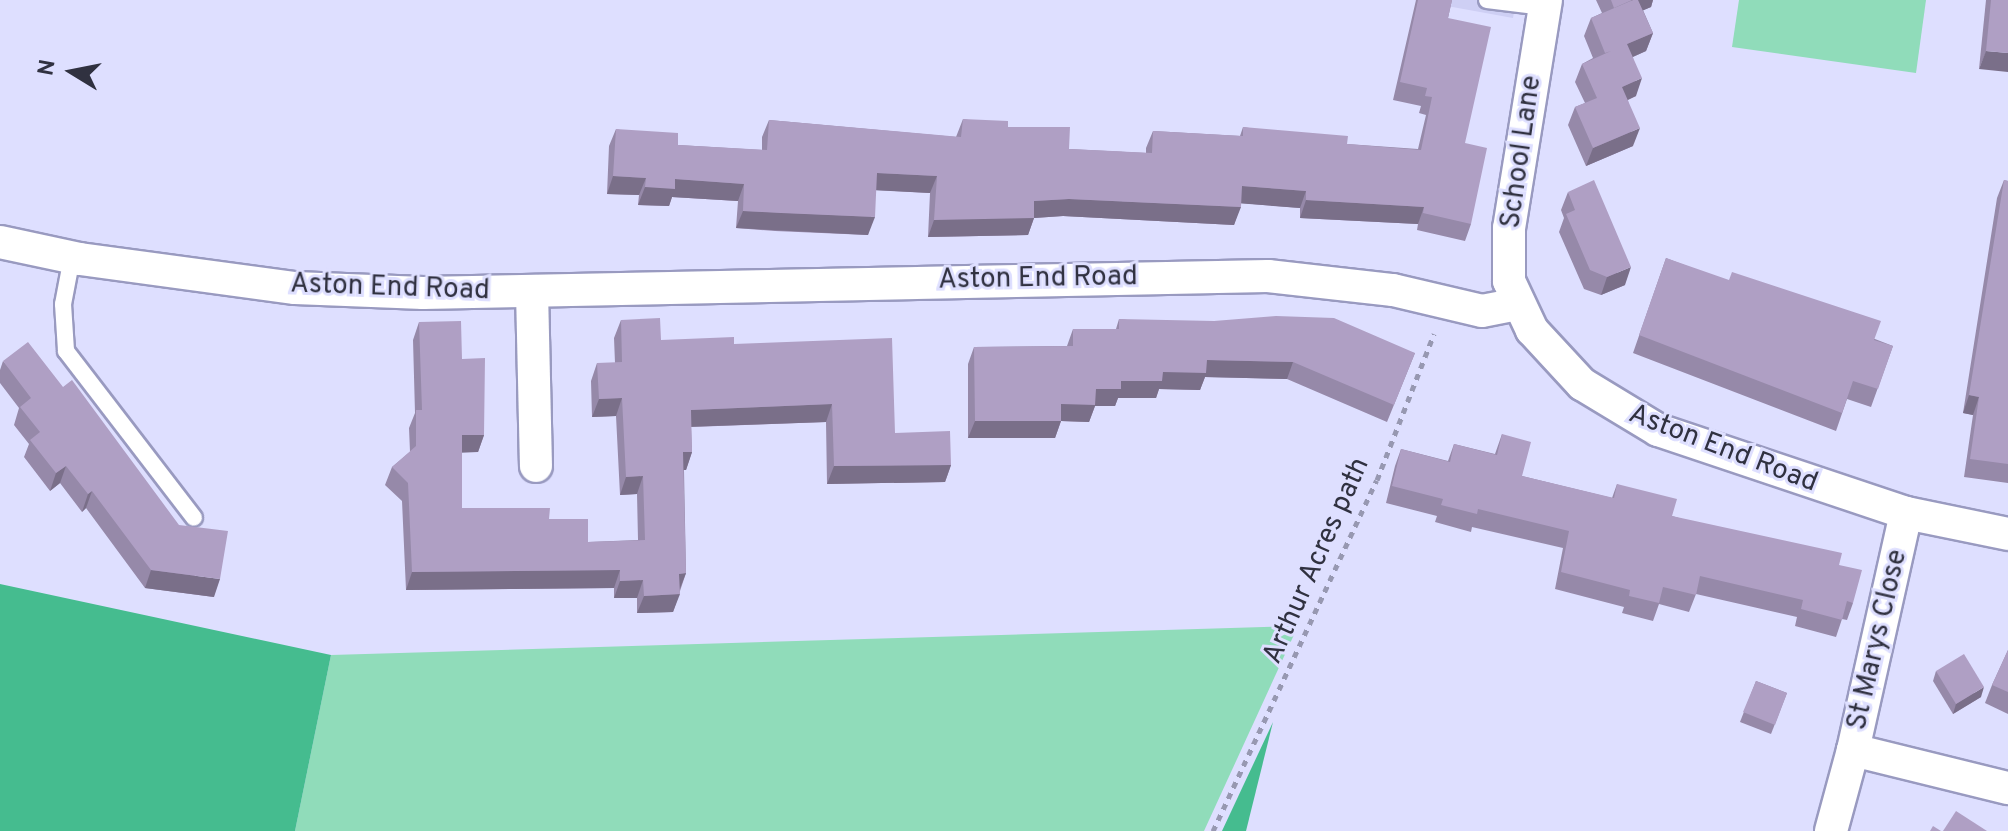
<!DOCTYPE html>
<html>
<head>
<meta charset="utf-8">
<style>
	body { margin:0 }
	#map { position:relative; width:2008px; height:831px; overflow:hidden; background:#dedfff; font-family:Overpass,sans-serif }
	div>[style] { position:absolute }
	.built>* { inset:0; background:#cecff4 }
	.green>* { inset:0; background:#90dcba }
	.forest>* { inset:0; background:#45bc8f }
	.path>* { height:5px; margin-top:-2.5px; transform-origin:0; background:repeating-linear-gradient(90deg,#9798b1 0 6px,transparent 0 12px) }
	.roads { filter:drop-shadow(2px 0 #999ac0) drop-shadow(-2px 0 #999ac0) drop-shadow(0 2px #999ac0) drop-shadow(0 -2px #999ac0) }
	.service>* { height:16px; margin:-8px; padding:0 8px; transform-origin:8px; border-radius:8px; background:#fff }
	.minor>* { height:32px; margin:-16px; padding:0 16px; transform-origin:16px; border-radius:16px; background:#fff }
	.wall>* { inset:0; background:#9689a9 }
	.shaded-wall>* { inset:0; background:#7a6f89 }
	.building>* { inset:0; background:#af9fc4 }
	span { translate:-50% -50%; white-space:nowrap; text-align:center; line-height:1.15; -webkit-text-stroke:6px #dedfff; paint-order:stroke }
	.street-label { font-size:28px; color:#303140 }
	.north { position:absolute; left:32px; top:32px; width:80px; height:80px; -webkit-text-stroke:6px #dedfff; paint-order:stroke; rotate:280deg; font-size:22px; font-weight:700; line-height:32px; text-align:center; color:#303140 }
	.north::after { content:''; display:block; margin:auto; width:28px; height:36px; background:#303140; clip-path:polygon(50% 0,100% 100%,50% 72%,0 100%) }
</style>
</head>
<body>
<div id="map">
	<div class="built">
		<div style="clip-path:polygon(1414px 0,1516px 0,1513px 18px)"></div>
	</div>
	<div class="green">
		<div style="clip-path:polygon(1739px 0,1926px 0,1916px 73px,1732px 47px)"></div>
		<div style="clip-path:polygon(1298px 626px,1204px 831px,295px 831px,331px 655px)"></div>
	</div>
	<div class="forest">
		<div style="clip-path:polygon(0 584px,331px 655px,295px 831px,0 831px)"></div>
		<div style="clip-path:polygon(1273px 722px,1246px 831px,1222px 831px)"></div>
	</div>
	<div class="path">
		<div style="left:1213px;top:831px;width:387px;rotate:-65deg"></div>
		<div style="left:1377px;top:480px;width:157px;rotate:-68.7deg"></div>
	</div>
	<div class="roads">
		<div class="service">
			<div style="left:1487px;top:0;width:57px;rotate:7deg"></div>
			<div style="left:72px;top:257px;width:48px;rotate:100.8deg"></div>
			<div style="left:63px;top:304px;width:47px;rotate:86.3deg"></div>
			<div style="left:66px;top:351px;width:210px;rotate:52.5deg"></div>
		</div>
		<div class="minor">
			<div style="left:1546px;top:0;width:231px;rotate:99.2deg"></div>
			<div style="left:1509px;top:228px;width:53px;rotate:90deg"></div>
			<div style="left:1509px;top:281px;width:54px;rotate:64.9deg"></div>
			<div style="left:1532px;top:330px;width:74px;rotate:47.2deg"></div>
			<div style="left:1582px;top:384px;width:89px;rotate:31.2deg"></div>
			<div style="left:1658px;top:430px;width:262px;rotate:18.5deg"></div>
			<div style="left:1906px;top:513px;width:104px;rotate:11.6deg"></div>
			<div style="left:0;top:242px;width:82px;rotate:12deg"></div>
			<div style="left:80px;top:259px;width:217px;rotate:7.7deg"></div>
			<div style="left:295px;top:288px;width:128px;rotate:2.2deg"></div>
			<div style="left:423px;top:293px;width:845px;rotate:-1.15deg"></div>
			<div style="left:1268px;top:276px;width:126px;rotate:6.4deg"></div>
			<div style="left:1393px;top:290px;width:91px;rotate:13.3deg"></div>
			<div style="left:1482px;top:311px;width:36px;rotate:-11deg"></div>
			<div style="left:532px;top:291px;width:175px;rotate:88.7deg"></div>
			<div style="left:1906px;top:513px;width:243px;rotate:102.6deg"></div>
			<div style="left:1853px;top:750px;width:160px;rotate:13.8deg"></div>
			<div style="left:1831px;top:831px;width:84px;rotate:-74.8deg"></div>
		</div>
	</div>
	<div class="wall">
		<div style="clip-path:polygon(1416px 0,1452px 0,1448px 18px,1465px 143px,1471px 224px,1465px 241px,1417px 230px,1418px 224px,1300px 218px,1300px 208px,1241px 203px,1234px 225px,1063px 216px,1034px 218px,1028px 235px,928px 237px,930px 193px,876px 190px,868px 235px,775px 231px,736px 228px,738px 201px,672px 197px,669px 206px,638px 205px,639px 195px,607px 194px,609px 146px,616px 129px,678px 145px,762px 150px,762px 137px,769px 120px,956px 137px,963px 119px,1008px 127px,1069px 149px,1146px 153px,1146px 148px,1153px 131px,1240px 136px,1243px 127px,1347px 144px,1418px 149px,1426px 115px,1419px 113px,1421px 106px,1393px 100px)"></div>
		<div style="clip-path:polygon(1596px 0,1653px 0,1651px 7px,1643px 10px,1653px 33px,1646px 51px,1633px 57px,1636px 96px,1628px 100px,1633px 146px,1586px 166px,1568px 125px,1575px 107px,1585px 103px,1575px 82px,1582px 64px,1593px 58px,1584px 36px,1591px 18px,1602px 13px)"></div>
		<div style="clip-path:polygon(1986px 0,2008px 0,1979px 69px)"></div>
		<div style="clip-path:polygon(2004px 180px,2008px 181px,2008px 483px,1964px 477px,1973px 415px,1963px 413px,1997px 198px)"></div>
		<div style="clip-path:polygon(1568px 192px,1625px 285px,1601px 295px,1584px 289px,1559px 232px,1564px 218px,1561px 210px)"></div>
		<div style="clip-path:polygon(1666px 258px,1893px 346px,1871px 407px,1847px 399px,1836px 431px,1633px 353px)"></div>
		<div style="clip-path:polygon(1119px 319px,1415px 353px,1387px 422px,1287px 379px,1205px 377px,1200px 390px,1159px 389px,1156px 398px,1118px 398px,1115px 406px,1095px 406px,1089px 422px,1061px 421px,1055px 438px,968px 438px,968px 364px,974px 347px,1067px 346px,1073px 329px,1116px 329px)"></div>
		<div style="clip-path:polygon(621px 320px,661px 340px,734px 344px,951px 465px,945px 482px,827px 484px,826px 422px,691px 427px,692px 452px,686px 470px,684px 470px,686px 573px,673px 612px,637px 613px,637px 598px,614px 598px,614px 588px,406px 590px,402px 501px,385px 485px,392px 467px,410px 452px,409px 428px,415px 413px,413px 340px,419px 322px,462px 359px,484px 435px,478px 452px,462px 452px,462px 508px,549px 519px,588px 542px,638px 540px,637px 494px,620px 495px,616px 416px,592px 417px,591px 381px,597px 363px,615px 363px,614px 338px)"></div>
		<div style="clip-path:polygon(3px 361px,214px 597px,145px 588px,86px 508px,82px 512px,60px 483px,50px 491px,24px 457px,29px 444px,14px 425px,19px 408px,0 383px,0 370px)"></div>
		<div style="clip-path:polygon(1502px 434px,1522px 476px,1612px 498px,1617px 484px,1672px 516px,1839px 565px,1853px 603px,1847px 620px,1842px 619px,1836px 637px,1795px 626px,1797px 617px,1696px 594px,1689px 612px,1659px 604px,1653px 621px,1622px 613px,1624px 607px,1555px 589px,1563px 548px,1472px 527px,1471px 532px,1435px 522px,1437px 516px,1386px 503px,1395px 466px,1401px 449px,1448px 461px,1454px 444px,1495px 454px)"></div>
		<div style="clip-path:polygon(2008px 650px,2008px 714px,1985px 703px,1992px 685px)"></div>
		<div style="clip-path:polygon(1936px 671px,1981px 697px,1953px 714px,1933px 681px)"></div>
		<div style="clip-path:polygon(1756px 681px,1787px 693px,1771px 734px,1740px 722px)"></div>
	</div>
	<div class="shaded-wall">
		<div style="clip-path:polygon(1632px 0,1653px 0,1651px 7px,1607px 26px)"></div>
		<div style="clip-path:polygon(1653px 33px,1646px 51px,1621px 62px,1627px 44px)"></div>
		<div style="clip-path:polygon(1986px 51px,2008px 53px,2008px 72px,1979px 69px)"></div>
		<div style="clip-path:polygon(1642px 78px,1636px 96px,1616px 105px,1622px 87px)"></div>
		<div style="clip-path:polygon(1640px 128px,1633px 146px,1586px 166px,1593px 148px)"></div>
		<div style="clip-path:polygon(877px 173px,937px 176px,930px 193px,871px 190px)"></div>
		<div style="clip-path:polygon(613px 176px,646px 178px,639px 195px,607px 194px)"></div>
		<div style="clip-path:polygon(675px 179px,744px 184px,738px 201px,672px 197px,669px 206px,638px 205px,645px 187px)"></div>
		<div style="clip-path:polygon(1242px 186px,1306px 191px,1300px 208px,1236px 203px)"></div>
		<div style="clip-path:polygon(1069px 199px,1241px 207px,1234px 225px,1063px 216px,1034px 218px,1028px 235px,928px 237px,934px 220px,1034px 201px)"></div>
		<div style="clip-path:polygon(1306px 200px,1424px 207px,1418px 224px,1300px 218px)"></div>
		<div style="clip-path:polygon(743px 211px,875px 217px,868px 235px,736px 228px)"></div>
		<div style="clip-path:polygon(1631px 267px,1625px 285px,1601px 295px,1607px 277px)"></div>
		<div style="clip-path:polygon(1207px 360px,1293px 362px,1287px 379px,1205px 377px,1200px 390px,1159px 389px,1156px 398px,1118px 398px,1115px 406px,1095px 406px,1089px 422px,1061px 421px,1055px 438px,968px 438px,975px 421px,1061px 404px,1096px 389px,1121px 381px,1163px 372px)"></div>
		<div style="clip-path:polygon(1969px 395px,1979px 397px,1973px 415px,1963px 413px)"></div>
		<div style="clip-path:polygon(622px 398px,616px 416px,592px 417px,599px 399px)"></div>
		<div style="clip-path:polygon(832px 404px,826px 422px,684px 427px,691px 410px)"></div>
		<div style="clip-path:polygon(462px 435px,484px 435px,478px 452px,455px 453px)"></div>
		<div style="clip-path:polygon(683px 452px,692px 452px,686px 470px,677px 470px)"></div>
		<div style="clip-path:polygon(951px 465px,945px 482px,827px 484px,834px 466px)"></div>
		<div style="clip-path:polygon(66px 466px,60px 483px,50px 491px,56px 473px)"></div>
		<div style="clip-path:polygon(643px 476px,637px 494px,620px 495px,626px 477px)"></div>
		<div style="clip-path:polygon(92px 491px,86px 508px,82px 512px,88px 494px)"></div>
		<div style="clip-path:polygon(151px 570px,220px 579px,214px 597px,145px 588px)"></div>
		<div style="clip-path:polygon(620px 570px,614px 588px,406px 590px,412px 572px)"></div>
		<div style="clip-path:polygon(686px 573px,679px 591px,679px 574px)"></div>
		<div style="clip-path:polygon(643px 580px,637px 598px,614px 598px,620px 581px)"></div>
		<div style="clip-path:polygon(680px 594px,673px 612px,637px 613px,644px 596px)"></div>
		<div style="clip-path:polygon(1984px 687px,1981px 697px,1953px 714px,1956px 704px)"></div>
	</div>
	<div class="building">
		<div style="clip-path:polygon(1418px 0,1452px 0,1448px 18px,1491px 27px,1465px 143px,1487px 148px,1471px 224px,1423px 213px,1424px 207px,1306px 200px,1306px 191px,1242px 186px,1241px 207px,1069px 199px,1034px 201px,1034px 218px,934px 220px,937px 176px,877px 173px,875px 217px,781px 213px,743px 211px,744px 184px,675px 179px,675px 189px,645px 187px,646px 178px,613px 176px,616px 129px,678px 133px,678px 145px,767px 150px,769px 120px,961px 137px,963px 119px,1008px 121px,1008px 127px,1070px 127px,1069px 149px,1152px 153px,1153px 131px,1243px 136px,1243px 127px,1348px 136px,1347px 144px,1421px 150px,1432px 97px,1425px 96px,1427px 88px,1400px 82px)"></div>
		<div style="clip-path:polygon(1611px 0,1632px 0,1614px 8px)"></div>
		<div style="clip-path:polygon(1633px 0,1638px 0,1653px 33px,1627px 44px,1642px 78px,1622px 87px,1640px 128px,1593px 148px,1575px 107px,1597px 98px,1582px 64px,1611px 51px,1605px 53px,1591px 18px)"></div>
		<div style="clip-path:polygon(1991px 0,2008px 0,2008px 53px,1986px 51px)"></div>
		<div style="clip-path:polygon(1594px 180px,1631px 267px,1607px 277px,1590px 270px,1566px 214px,1575px 210px,1568px 192px)"></div>
		<div style="clip-path:polygon(2004px 180px,2008px 181px,2008px 464px,1970px 459px,1979px 397px,1969px 395px)"></div>
		<div style="clip-path:polygon(1666px 258px,1729px 280px,1732px 272px,1881px 321px,1874px 340px,1893px 346px,1878px 389px,1853px 381px,1842px 413px,1639px 335px)"></div>
		<div style="clip-path:polygon(1276px 316px,1334px 318px,1415px 353px,1394px 405px,1293px 362px,1207px 360px,1206px 373px,1163px 372px,1162px 381px,1121px 381px,1121px 389px,1096px 389px,1095px 405px,1061px 404px,1061px 421px,975px 421px,974px 347px,1073px 346px,1073px 329px,1119px 329px,1119px 319px,1214px 321px)"></div>
		<div style="clip-path:polygon(660px 318px,661px 340px,734px 337px,734px 344px,892px 338px,895px 433px,950px 431px,951px 465px,834px 466px,832px 404px,691px 410px,692px 452px,683px 452px,686px 573px,679px 574px,680px 594px,644px 596px,643px 580px,620px 581px,620px 570px,412px 572px,408px 483px,392px 467px,416px 446px,416px 410px,422px 410px,419px 322px,461px 321px,462px 359px,485px 358px,484px 435px,462px 435px,462px 508px,550px 508px,549px 519px,588px 519px,588px 542px,645px 540px,643px 476px,626px 477px,622px 398px,599px 399px,597px 363px,622px 362px,621px 320px)"></div>
		<div style="clip-path:polygon(28px 342px,63px 387px,72px 380px,179px 525px,228px 531px,220px 579px,151px 570px,92px 491px,88px 494px,66px 466px,56px 473px,30px 440px,40px 432px,20px 407px,31px 398px,3px 361px)"></div>
		<div style="clip-path:polygon(1502px 434px,1531px 442px,1522px 476px,1614px 498px,1617px 484px,1677px 499px,1672px 516px,1842px 553px,1839px 565px,1862px 570px,1853px 603px,1847px 601px,1842px 620px,1801px 609px,1803px 600px,1700px 576px,1696px 595px,1663px 587px,1659px 603px,1629px 596px,1630px 590px,1561px 572px,1569px 531px,1478px 509px,1477px 514px,1441px 505px,1443px 499px,1392px 486px,1401px 449px,1450px 462px,1454px 444px,1497px 455px)"></div>
		<div style="clip-path:polygon(2008px 650px,2008px 692px,1992px 685px)"></div>
		<div style="clip-path:polygon(1964px 654px,1984px 687px,1956px 704px,1936px 671px)"></div>
		<div style="clip-path:polygon(1756px 681px,1787px 693px,1775px 725px,1743px 712px)"></div>
		<div style="clip-path:polygon(1956px 811px,1987px 831px,1943px 831px)"></div>
		<div style="clip-path:polygon(1933px 826px,1941px 831px,1930px 831px)"></div>
	</div>
	<div class="street-label">
		<span style="left:1522px;top:152px;rotate:-82deg">School Lane</span>
		<span style="left:1038px;top:279px;rotate:-1deg">Aston End Road</span>
		<span style="left:390px;top:288px;rotate:2deg">Aston End Road</span>
		<span style="left:1723px;top:449px;rotate:21deg">Aston End Road</span>
		<span style="left:1317px;top:561px;rotate:-66deg">Arthur Acres path</span>
		<span style="left:1878px;top:640px;rotate:-77deg">St Marys Close</span>
	</div>
	<div class="north">N</div>
</div>
</body>
</html>
